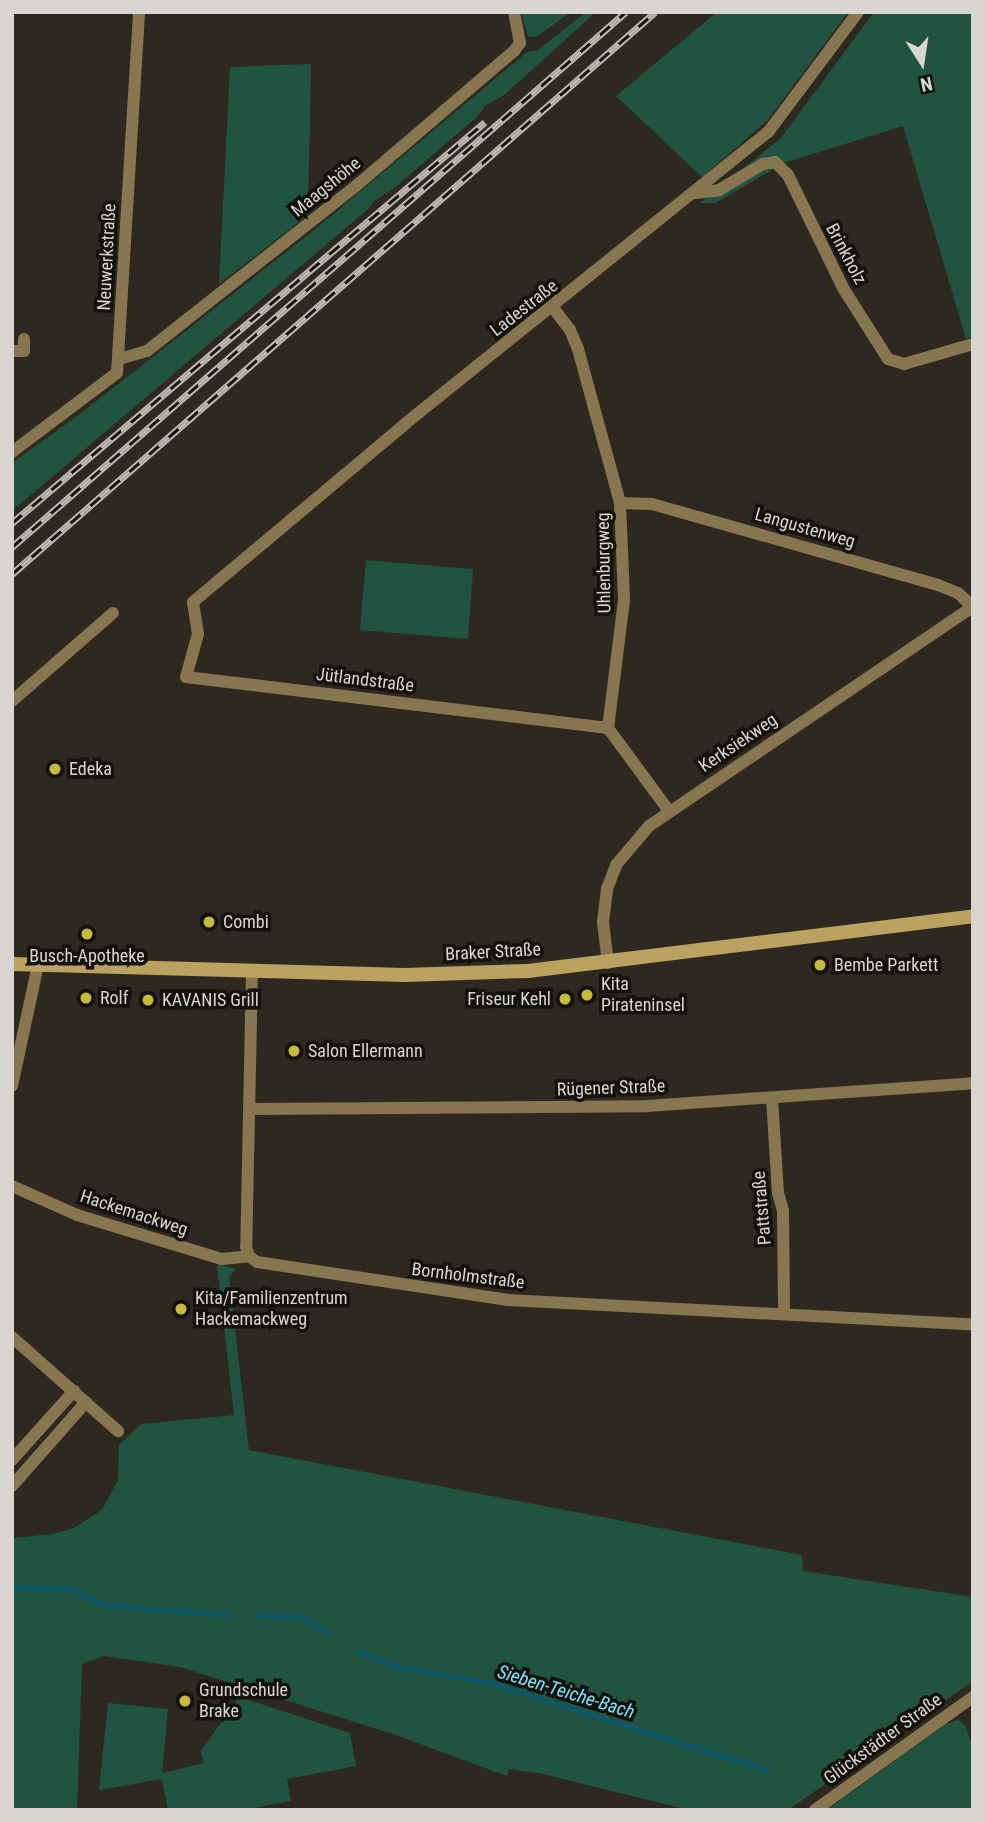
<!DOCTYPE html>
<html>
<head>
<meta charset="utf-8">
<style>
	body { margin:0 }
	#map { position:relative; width:985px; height:1822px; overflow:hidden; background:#2e2920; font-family:"Roboto Condensed",sans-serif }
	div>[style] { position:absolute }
	.green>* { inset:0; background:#205440 }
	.stream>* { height:4.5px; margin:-2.25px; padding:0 2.25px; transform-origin:2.25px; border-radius:2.25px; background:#0e5867 }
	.street>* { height:12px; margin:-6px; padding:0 6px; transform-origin:6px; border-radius:6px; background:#87764f }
	.secondary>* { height:14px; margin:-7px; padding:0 7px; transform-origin:7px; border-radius:7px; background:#bca261 }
	.rail>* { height:7px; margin-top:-3.5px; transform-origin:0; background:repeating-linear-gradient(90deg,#14120e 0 13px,#bbb7b1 0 26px); box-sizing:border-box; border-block:2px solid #bbb7b1 }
	.dots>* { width:19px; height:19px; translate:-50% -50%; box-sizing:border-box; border:4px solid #14120e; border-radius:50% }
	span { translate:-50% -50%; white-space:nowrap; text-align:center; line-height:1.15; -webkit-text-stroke:7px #14120e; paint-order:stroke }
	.street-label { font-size:18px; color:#d9d5d0 }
	.poi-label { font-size:18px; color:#d9d5d0 }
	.left { translate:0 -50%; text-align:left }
	.right { translate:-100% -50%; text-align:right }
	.water-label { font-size:19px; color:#7ce2fb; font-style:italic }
	.frame { position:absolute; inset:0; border:14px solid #d9d5d0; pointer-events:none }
	.north { position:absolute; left:887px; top:28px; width:70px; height:70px; -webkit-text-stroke:5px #14120e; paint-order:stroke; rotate:168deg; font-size:19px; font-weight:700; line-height:28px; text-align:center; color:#d9d5d0 }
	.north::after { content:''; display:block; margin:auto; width:24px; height:32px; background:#d9d5d0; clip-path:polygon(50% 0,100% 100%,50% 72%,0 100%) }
</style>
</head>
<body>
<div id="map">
	<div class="green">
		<div style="clip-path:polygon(521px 12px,571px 12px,538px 36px,528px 37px)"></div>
		<div style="clip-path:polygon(586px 12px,596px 12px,504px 95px,485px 106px,478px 116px,393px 189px,374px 201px,367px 210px,12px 511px,12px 463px,80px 414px,313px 231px,527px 52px,538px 50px)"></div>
		<div style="clip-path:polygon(717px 12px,848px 12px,767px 121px,702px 177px,616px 96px)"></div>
		<div style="clip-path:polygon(874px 12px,973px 12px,973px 337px,966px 339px,903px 126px,784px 163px,715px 203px,700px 203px,781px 138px)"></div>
		<div style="clip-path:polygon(311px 64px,308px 215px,219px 284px,230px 67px)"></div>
		<div style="clip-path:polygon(366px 560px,473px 569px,468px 639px,360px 630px)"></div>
		<div style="clip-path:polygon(217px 1264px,236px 1269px,229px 1277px,249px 1450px,802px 1555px,803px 1571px,973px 1597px,973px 1681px,788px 1810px,689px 1810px,543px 1774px,509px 1769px,507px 1776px,396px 1735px,180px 1667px,104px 1656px,82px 1664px,77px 1810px,12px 1810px,12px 1538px,53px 1534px,74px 1528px,102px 1510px,118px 1480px,119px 1445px,141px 1424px,234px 1415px)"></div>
		<div style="clip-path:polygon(239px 1697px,350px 1733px,356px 1766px,287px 1779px,291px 1801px,242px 1810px,168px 1810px,162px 1779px,99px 1790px,108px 1703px,168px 1709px,162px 1773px,204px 1763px,201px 1751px)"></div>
		<div style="clip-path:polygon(958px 1720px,966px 1726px,973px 1750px,973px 1810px,828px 1809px,946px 1724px)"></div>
	</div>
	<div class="stream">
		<div style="left:12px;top:1587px;width:59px;rotate:1.9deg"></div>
		<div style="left:71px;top:1589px;width:39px;rotate:24deg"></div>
		<div style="left:107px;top:1605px;width:124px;rotate:4.6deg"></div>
		<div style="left:256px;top:1615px;width:46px;rotate:2.5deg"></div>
		<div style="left:302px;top:1617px;width:31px;rotate:31deg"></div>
		<div style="left:357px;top:1651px;width:45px;rotate:20.9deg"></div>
		<div style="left:399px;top:1667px;width:93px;rotate:9.9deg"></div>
		<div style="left:491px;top:1683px;width:287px;rotate:17.4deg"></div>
	</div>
	<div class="street">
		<div style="left:696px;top:193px;width:23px;rotate:-7deg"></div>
		<div style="left:719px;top:190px;width:51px;rotate:-30.6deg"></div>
		<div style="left:763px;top:164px;width:12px;rotate:-9deg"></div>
		<div style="left:775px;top:162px;width:18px;rotate:45deg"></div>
		<div style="left:788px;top:175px;width:126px;rotate:64deg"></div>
		<div style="left:843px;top:288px;width:84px;rotate:57.6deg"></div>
		<div style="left:888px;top:359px;width:17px;rotate:17deg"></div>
		<div style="left:904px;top:364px;width:72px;rotate:-16.2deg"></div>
		<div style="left:553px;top:308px;width:28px;rotate:52deg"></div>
		<div style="left:570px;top:330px;width:21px;rotate:67deg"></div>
		<div style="left:578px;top:349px;width:160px;rotate:74.7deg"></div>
		<div style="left:620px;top:503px;width:97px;rotate:87.6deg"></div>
		<div style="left:624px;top:600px;width:129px;rotate:97.1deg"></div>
		<div style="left:608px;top:728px;width:103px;rotate:53.7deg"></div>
		<div style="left:12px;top:351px;width:12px"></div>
		<div style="left:24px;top:351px;width:12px;rotate:-90deg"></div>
		<div style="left:119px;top:359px;width:29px;rotate:-16deg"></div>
		<div style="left:147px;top:351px;width:266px;rotate:-38.3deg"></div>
		<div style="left:356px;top:186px;width:208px;rotate:-40.5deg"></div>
		<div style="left:514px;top:51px;width:10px;rotate:-53deg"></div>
		<div style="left:520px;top:43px;width:32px;rotate:-101deg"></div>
		<div style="left:12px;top:452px;width:131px;rotate:-37deg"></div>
		<div style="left:117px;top:373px;width:362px;rotate:-86.5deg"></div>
		<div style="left:620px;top:503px;width:32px;rotate:2deg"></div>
		<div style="left:652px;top:504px;width:297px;rotate:15.8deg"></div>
		<div style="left:938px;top:585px;width:22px;rotate:22deg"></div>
		<div style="left:958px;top:593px;width:21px;rotate:43deg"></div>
		<div style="left:12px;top:701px;width:134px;rotate:-41.1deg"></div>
		<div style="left:608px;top:728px;width:425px;rotate:-173.1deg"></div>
		<div style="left:186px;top:677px;width:45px;rotate:-74.4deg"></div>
		<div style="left:198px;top:634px;width:32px;rotate:-99deg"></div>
		<div style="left:193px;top:602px;width:278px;rotate:-40deg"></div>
		<div style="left:406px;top:423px;width:466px;rotate:-38.8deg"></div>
		<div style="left:769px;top:131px;width:149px;rotate:-53.2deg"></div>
		<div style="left:608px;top:963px;width:41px;rotate:-97deg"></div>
		<div style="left:603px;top:922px;width:33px;rotate:-83deg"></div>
		<div style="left:607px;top:889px;width:26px;rotate:-69deg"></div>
		<div style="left:616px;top:865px;width:51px;rotate:-49.8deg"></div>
		<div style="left:649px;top:826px;width:391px;rotate:-34.1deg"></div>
		<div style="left:252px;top:971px;width:276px;rotate:91.2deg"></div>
		<div style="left:246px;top:1247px;width:9px;rotate:72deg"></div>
		<div style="left:249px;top:1256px;width:10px;rotate:37deg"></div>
		<div style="left:257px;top:1262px;width:254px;rotate:8.6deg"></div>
		<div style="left:508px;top:1300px;width:466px;rotate:3deg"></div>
		<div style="left:12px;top:1086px;width:124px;rotate:-77.9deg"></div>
		<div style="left:772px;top:1098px;width:95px;rotate:86.4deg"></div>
		<div style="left:778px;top:1193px;width:19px;rotate:74deg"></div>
		<div style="left:783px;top:1211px;width:103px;rotate:89.4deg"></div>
		<div style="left:250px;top:1109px;width:397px;rotate:-0.4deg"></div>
		<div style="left:647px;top:1106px;width:327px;rotate:-4deg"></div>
		<div style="left:12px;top:1186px;width:71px;rotate:24deg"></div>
		<div style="left:77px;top:1215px;width:152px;rotate:16.9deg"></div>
		<div style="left:222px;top:1259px;width:27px;rotate:-6deg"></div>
		<div style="left:12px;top:1337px;width:142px;rotate:41.6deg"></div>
		<div style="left:12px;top:1460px;width:93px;rotate:-48.1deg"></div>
		<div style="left:12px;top:1486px;width:112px;rotate:-48.6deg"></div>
		<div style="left:815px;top:1810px;width:194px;rotate:-35.6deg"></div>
	</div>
	<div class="secondary">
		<div style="left:12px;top:964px;width:393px;rotate:1.6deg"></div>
		<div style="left:405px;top:975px;width:123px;rotate:-1.9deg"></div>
		<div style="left:528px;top:971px;width:448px;rotate:-7deg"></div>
	</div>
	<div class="rail">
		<div style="left:12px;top:523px;width:620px;rotate:-40.29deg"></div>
		<div style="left:12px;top:547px;width:814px;rotate:-41.07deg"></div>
		<div style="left:12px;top:574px;width:854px;rotate:-41.15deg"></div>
	</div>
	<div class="dots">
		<div style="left:55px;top:769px;background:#c7bb3c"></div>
		<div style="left:209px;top:922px;background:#c7bb3c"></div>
		<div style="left:87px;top:934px;background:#c7bb3c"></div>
		<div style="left:820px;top:965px;background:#c7bb3c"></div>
		<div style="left:587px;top:995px;background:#c7bb3c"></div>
		<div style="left:86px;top:998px;background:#c7bb3c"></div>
		<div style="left:565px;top:999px;background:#c7bb3c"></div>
		<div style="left:148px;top:1000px;background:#c7bb3c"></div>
		<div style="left:294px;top:1051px;background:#c7bb3c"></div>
		<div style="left:181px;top:1309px;background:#c7bb3c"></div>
		<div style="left:185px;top:1701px;background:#c7bb3c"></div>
	</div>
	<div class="street-label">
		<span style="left:326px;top:187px;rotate:-39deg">Maagshöhe</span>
		<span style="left:846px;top:254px;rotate:62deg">Brinkholz</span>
		<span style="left:107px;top:257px;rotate:-87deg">Neuwerkstraße</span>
		<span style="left:524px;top:308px;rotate:-38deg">Ladestraße</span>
		<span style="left:805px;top:528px;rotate:16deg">Langustenweg</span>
		<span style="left:604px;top:563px;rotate:-91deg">Uhlenburgweg</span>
		<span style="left:365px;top:680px;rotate:7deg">Jütlandstraße</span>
		<span style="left:738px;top:743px;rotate:-34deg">Kerksiekweg</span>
		<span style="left:493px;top:952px;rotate:-3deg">Braker Straße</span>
		<span style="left:611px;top:1088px;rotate:-2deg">Rügener Straße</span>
		<span style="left:762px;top:1208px;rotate:-95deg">Pattstraße</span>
		<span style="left:134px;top:1213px;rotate:18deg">Hackemackweg</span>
		<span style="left:468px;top:1276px;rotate:7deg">Bornholmstraße</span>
		<span style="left:883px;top:1739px;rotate:-36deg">Glückstädter Straße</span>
	</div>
	<div class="poi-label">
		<span class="left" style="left:69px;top:769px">Edeka</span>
		<span class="left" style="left:223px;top:922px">Combi</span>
		<span style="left:87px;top:956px">Busch-Apotheke</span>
		<span class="left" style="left:834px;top:965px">Bembe Parkett</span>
		<span class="left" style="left:601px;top:995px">Kita<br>Pirateninsel</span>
		<span class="left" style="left:100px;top:998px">Rolf</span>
		<span class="right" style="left:551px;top:999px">Friseur Kehl</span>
		<span class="left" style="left:162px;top:1000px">KAVANIS Grill</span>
		<span class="left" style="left:308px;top:1051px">Salon Ellermann</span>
		<span class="left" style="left:195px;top:1309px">Kita/Familienzentrum<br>Hackemackweg</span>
		<span class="left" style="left:199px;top:1701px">Grundschule<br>Brake</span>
	</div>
	<div class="water-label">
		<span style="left:566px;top:1692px;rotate:17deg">Sieben-Teiche-Bach</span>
	</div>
	<div class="frame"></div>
	<div class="north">N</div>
</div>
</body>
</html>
